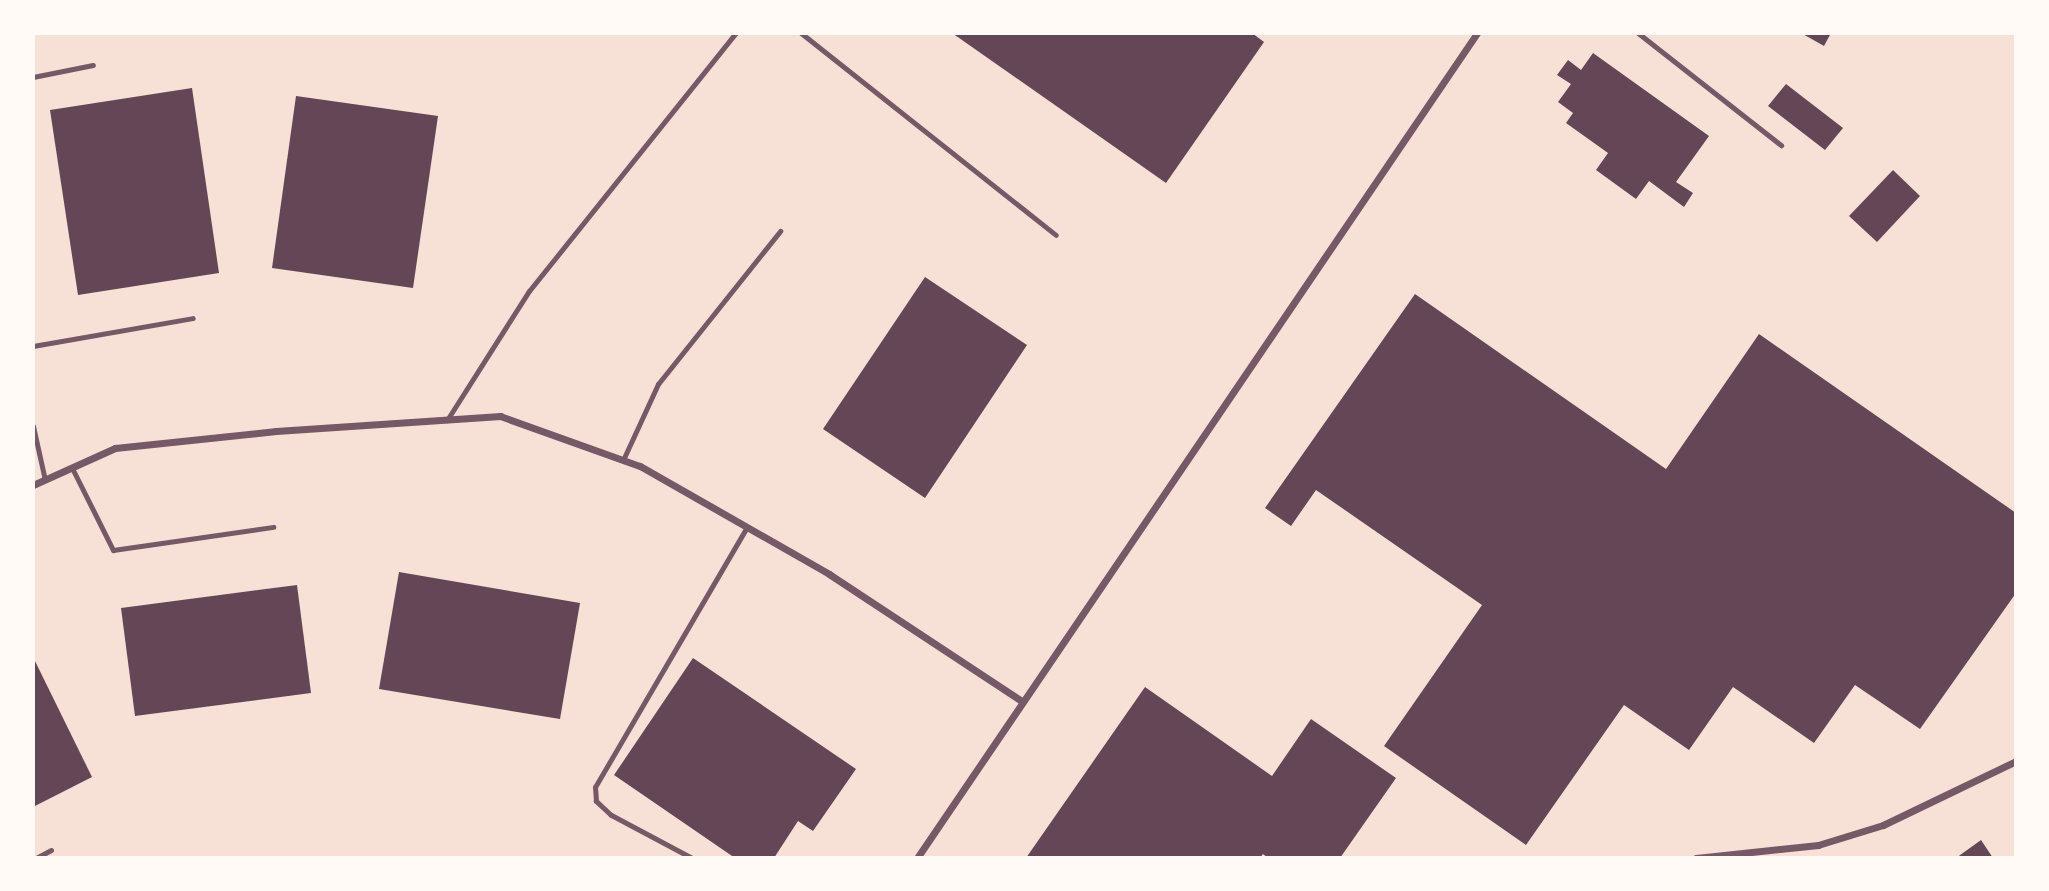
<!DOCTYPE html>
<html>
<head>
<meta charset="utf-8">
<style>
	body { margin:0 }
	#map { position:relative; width:2049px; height:891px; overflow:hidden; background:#f7e1d7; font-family:Signika,sans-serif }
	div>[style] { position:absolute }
	.building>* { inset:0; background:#644757 }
	.service>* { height:5px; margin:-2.5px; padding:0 2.5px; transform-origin:2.5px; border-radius:2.5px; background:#755966 }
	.minor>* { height:7px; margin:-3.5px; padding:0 3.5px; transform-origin:3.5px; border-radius:3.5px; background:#755966 }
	span { translate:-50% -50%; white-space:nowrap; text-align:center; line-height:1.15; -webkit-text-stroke:5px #fffaf5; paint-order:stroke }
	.frame { position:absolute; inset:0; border:35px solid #fffaf5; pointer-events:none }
</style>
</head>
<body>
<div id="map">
	<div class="building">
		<div style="clip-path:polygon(952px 33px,1252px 33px,1264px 42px,1166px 183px)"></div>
		<div style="clip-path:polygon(1801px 33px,1831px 33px,1824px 46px)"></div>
		<div style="clip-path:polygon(1593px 53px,1709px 136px,1676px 182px,1693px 193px,1684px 207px,1649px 181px,1636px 199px,1596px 170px,1608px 153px,1566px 123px,1573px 113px,1558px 102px,1571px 84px,1557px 75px,1568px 60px,1581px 70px)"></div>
		<div style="clip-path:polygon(1786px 84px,1843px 128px,1825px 150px,1768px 106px)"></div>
		<div style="clip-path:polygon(192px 88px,219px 273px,78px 295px,50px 110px)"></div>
		<div style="clip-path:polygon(296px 96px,438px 116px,413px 288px,272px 268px)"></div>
		<div style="clip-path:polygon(1893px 170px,1920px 196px,1877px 242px,1849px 216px)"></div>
		<div style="clip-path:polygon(925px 277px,1027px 345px,925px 498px,823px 429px)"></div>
		<div style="clip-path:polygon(1415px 294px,1666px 469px,1759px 334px,2016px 513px,2016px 593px,1920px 729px,1855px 685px,1814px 743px,1733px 687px,1689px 750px,1624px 705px,1526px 845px,1384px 746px,1482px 605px,1316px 490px,1291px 526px,1265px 508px)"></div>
		<div style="clip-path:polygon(399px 572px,580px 603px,560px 719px,379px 689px)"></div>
		<div style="clip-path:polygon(297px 585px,311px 693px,135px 716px,121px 608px)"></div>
		<div style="clip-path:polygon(33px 657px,92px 777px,33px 807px)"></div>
		<div style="clip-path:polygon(693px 658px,856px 769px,813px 831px,798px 821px,774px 858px,735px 858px,614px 775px)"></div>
		<div style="clip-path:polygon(1145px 687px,1272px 776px,1311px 719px,1396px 778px,1340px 858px,1268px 858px,1263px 854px,1260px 858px,1026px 858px)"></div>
		<div style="clip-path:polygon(1981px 840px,1993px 858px,1956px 858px)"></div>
	</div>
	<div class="service">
		<div style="left:801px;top:33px;width:325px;rotate:38.4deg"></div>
		<div style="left:1638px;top:33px;width:182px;rotate:38.1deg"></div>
		<div style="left:33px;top:77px;width:61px;rotate:-11.3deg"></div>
		<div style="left:33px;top:346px;width:162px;rotate:-9.9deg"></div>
		<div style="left:447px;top:420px;width:153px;rotate:-57.6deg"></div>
		<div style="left:529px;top:291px;width:331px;rotate:-51.3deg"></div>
		<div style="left:33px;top:426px;width:55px;rotate:77.5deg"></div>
		<div style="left:623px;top:460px;width:84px;rotate:-65.3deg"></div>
		<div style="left:658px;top:384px;width:196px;rotate:-51.4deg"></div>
		<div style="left:72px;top:468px;width:92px;rotate:63.4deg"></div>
		<div style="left:113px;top:550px;width:162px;rotate:-8.2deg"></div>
		<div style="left:36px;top:858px;width:17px;rotate:-28deg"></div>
		<div style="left:692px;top:858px;width:92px;rotate:-152deg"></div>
		<div style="left:611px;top:815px;width:21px;rotate:-137deg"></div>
		<div style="left:596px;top:801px;width:14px;rotate:-94deg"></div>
		<div style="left:595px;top:787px;width:301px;rotate:-59.7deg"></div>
	</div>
	<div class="minor">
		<div style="left:33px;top:485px;width:90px;rotate:-24.3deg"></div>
		<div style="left:115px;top:448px;width:162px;rotate:-6deg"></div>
		<div style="left:276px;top:431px;width:225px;rotate:-3.8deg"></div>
		<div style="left:500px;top:416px;width:149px;rotate:19.7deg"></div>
		<div style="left:640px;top:466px;width:218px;rotate:29.7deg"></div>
		<div style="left:829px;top:574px;width:232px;rotate:33.4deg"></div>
		<div style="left:917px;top:858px;width:997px;rotate:-55.83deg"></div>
		<div style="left:1696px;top:858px;width:123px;rotate:-6.1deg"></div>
		<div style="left:1818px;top:845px;width:68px;rotate:-17.1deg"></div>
		<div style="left:1883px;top:825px;width:148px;rotate:-25.7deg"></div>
	</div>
	<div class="frame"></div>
</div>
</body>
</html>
